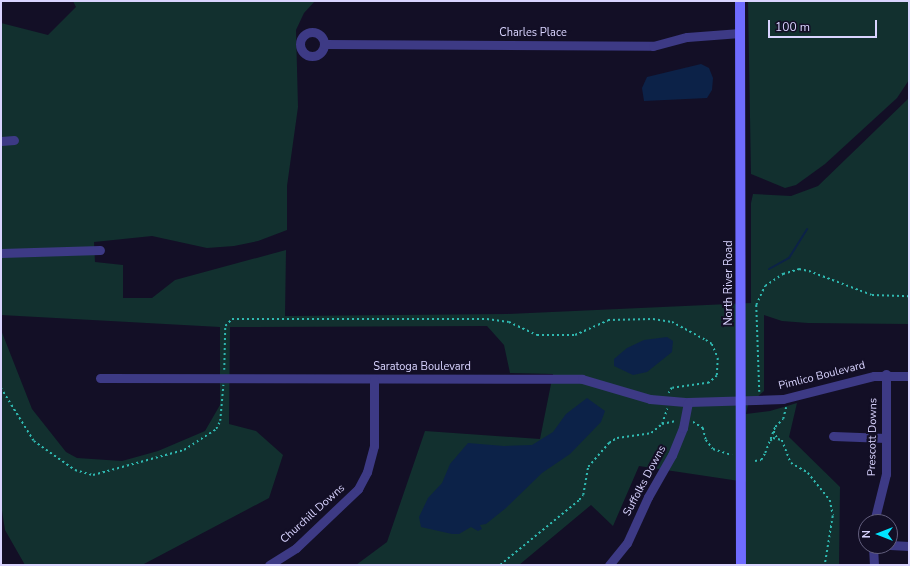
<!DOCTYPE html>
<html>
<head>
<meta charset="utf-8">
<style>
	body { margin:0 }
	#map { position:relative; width:910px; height:566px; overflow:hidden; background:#130f26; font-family:"Nunito Sans",sans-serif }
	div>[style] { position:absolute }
	.green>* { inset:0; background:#12302f }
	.water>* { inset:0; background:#0c2248 }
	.stream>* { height:2px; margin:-1px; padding:0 1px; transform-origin:1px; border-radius:1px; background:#0c2248 }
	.path>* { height:1.5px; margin-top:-0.75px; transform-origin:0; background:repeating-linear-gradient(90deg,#2fb8b0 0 2px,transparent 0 5px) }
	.street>* { height:9px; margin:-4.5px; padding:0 4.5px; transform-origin:4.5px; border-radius:4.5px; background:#3d3a85 }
	.street>.ring { margin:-4.5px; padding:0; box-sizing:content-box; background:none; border:9px solid #3d3a85; border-radius:50% }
	.secondary>* { height:10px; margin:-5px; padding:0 5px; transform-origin:5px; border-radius:5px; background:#6f6bff }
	span { translate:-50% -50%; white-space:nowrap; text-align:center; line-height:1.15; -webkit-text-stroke:4px #130f26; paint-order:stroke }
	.street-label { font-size:11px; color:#d9d4ff }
	.frame { position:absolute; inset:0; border:2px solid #d9d4ff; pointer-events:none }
	.north { position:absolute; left:858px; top:514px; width:40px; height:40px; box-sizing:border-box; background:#130f26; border:1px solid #625e7d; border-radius:50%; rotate:270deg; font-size:11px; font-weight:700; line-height:16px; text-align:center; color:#d9d4ff }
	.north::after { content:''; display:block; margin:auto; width:14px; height:18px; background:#00e5ff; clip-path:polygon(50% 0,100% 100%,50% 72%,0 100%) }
	.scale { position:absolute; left:768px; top:20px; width:109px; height:18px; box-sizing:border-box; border:2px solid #d9d4ff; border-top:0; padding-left:5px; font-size:12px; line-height:14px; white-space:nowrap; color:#d9d4ff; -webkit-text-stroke:3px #130f26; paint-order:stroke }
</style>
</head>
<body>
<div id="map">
	<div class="green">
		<div style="clip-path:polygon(73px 1px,315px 1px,304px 13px,296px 30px,298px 107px,287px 186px,287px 230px,258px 241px,234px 246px,207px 248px,152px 236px,94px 242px,95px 262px,123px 265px,123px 298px,152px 298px,175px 280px,286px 250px,285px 316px,507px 314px,751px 303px,751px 203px,753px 194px,791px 196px,818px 186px,909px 98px,909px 324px,808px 323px,782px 321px,764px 315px,764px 391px,748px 405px,746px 414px,770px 411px,797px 403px,789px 437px,840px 487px,839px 565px,746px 565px,746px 482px,639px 466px,613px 526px,591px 505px,519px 565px,356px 565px,387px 542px,425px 431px,540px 439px,553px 374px,510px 373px,504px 345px,487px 326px,230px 327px,229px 424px,256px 431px,283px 455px,269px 498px,142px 565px,25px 565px,5px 530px,1px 504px,1px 330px,32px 409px,66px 452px,77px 458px,122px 461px,158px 451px,205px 431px,220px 405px,220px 327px,1px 315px,1px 23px,48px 35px,76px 7px)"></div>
		<div style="clip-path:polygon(748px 1px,909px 1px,909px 80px,897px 98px,825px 164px,796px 185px,785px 188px,751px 174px)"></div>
	</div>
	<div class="water">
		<div style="clip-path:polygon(701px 64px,709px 68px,713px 78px,712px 90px,707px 98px,644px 101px,642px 88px,647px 77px)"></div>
		<div style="clip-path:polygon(667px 337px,673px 341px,672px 352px,647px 372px,633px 375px,614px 366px,614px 359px,627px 348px,644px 340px)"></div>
		<div style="clip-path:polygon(587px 398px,605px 411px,601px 422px,570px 454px,542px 473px,506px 508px,486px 524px,480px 525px,482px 529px,478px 531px,471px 527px,459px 534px,452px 534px,421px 527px,419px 517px,428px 498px,442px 483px,450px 464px,468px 443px,504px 446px,532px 445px,553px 432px,566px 414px)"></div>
	</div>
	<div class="stream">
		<div style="left:769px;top:269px;width:23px;rotate:-29deg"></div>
		<div style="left:789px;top:258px;width:34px;rotate:-58deg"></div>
	</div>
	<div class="path">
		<div style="left:224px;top:370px;width:44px;rotate:-88.7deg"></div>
		<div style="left:225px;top:326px;width:10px;rotate:-45deg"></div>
		<div style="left:232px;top:319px;width:255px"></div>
		<div style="left:487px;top:319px;width:22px;rotate:8deg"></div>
		<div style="left:509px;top:322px;width:31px;rotate:25deg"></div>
		<div style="left:537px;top:335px;width:38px"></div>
		<div style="left:575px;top:335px;width:36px;rotate:-24deg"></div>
		<div style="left:608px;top:320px;width:45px;rotate:-1.3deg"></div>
		<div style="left:653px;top:319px;width:19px;rotate:9deg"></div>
		<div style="left:672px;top:322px;width:38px;rotate:28deg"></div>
		<div style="left:706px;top:340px;width:7px;rotate:34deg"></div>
		<div style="left:712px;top:344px;width:15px;rotate:67deg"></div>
		<div style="left:718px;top:358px;width:18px;rotate:93deg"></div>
		<div style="left:717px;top:376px;width:11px;rotate:139deg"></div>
		<div style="left:709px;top:383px;width:37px;rotate:172deg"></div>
		<div style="left:672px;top:388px;width:6px;rotate:121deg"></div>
		<div style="left:1px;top:388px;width:62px;rotate:58.1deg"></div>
		<div style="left:34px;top:441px;width:50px;rotate:35.3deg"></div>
		<div style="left:75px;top:470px;width:19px;rotate:16deg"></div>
		<div style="left:93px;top:475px;width:94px;rotate:-15.4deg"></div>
		<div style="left:184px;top:450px;width:38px;rotate:-33deg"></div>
		<div style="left:216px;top:429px;width:9px;rotate:-63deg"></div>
		<div style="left:220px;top:421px;width:36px;rotate:-85deg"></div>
		<div style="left:759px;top:392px;width:87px;rotate:-92deg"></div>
		<div style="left:756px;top:305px;width:21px;rotate:-65deg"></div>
		<div style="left:765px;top:286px;width:22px;rotate:-34deg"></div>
		<div style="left:783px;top:274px;width:17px;rotate:-17deg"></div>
		<div style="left:799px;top:269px;width:10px;rotate:11deg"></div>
		<div style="left:809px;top:271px;width:67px;rotate:20.9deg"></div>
		<div style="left:872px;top:295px;width:37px;rotate:2deg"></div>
		<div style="left:693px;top:422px;width:12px;rotate:31deg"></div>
		<div style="left:703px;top:428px;width:12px;rotate:76deg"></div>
		<div style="left:706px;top:440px;width:11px;rotate:52deg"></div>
		<div style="left:713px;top:449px;width:20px;rotate:18deg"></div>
		<div style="left:662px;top:424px;width:14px;rotate:-12deg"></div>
		<div style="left:774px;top:431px;width:8px;rotate:67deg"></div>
		<div style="left:770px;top:441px;width:4px;rotate:-45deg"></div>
		<div style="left:773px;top:438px;width:9px;rotate:13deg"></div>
		<div style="left:782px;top:440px;width:25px;rotate:69deg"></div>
		<div style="left:791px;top:463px;width:20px;rotate:30deg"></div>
		<div style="left:808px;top:473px;width:35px;rotate:51deg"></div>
		<div style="left:830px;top:500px;width:16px;rotate:79deg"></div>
		<div style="left:833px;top:516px;width:50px;rotate:99.3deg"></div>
		<div style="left:755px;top:461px;width:6px;rotate:-9deg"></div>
		<div style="left:761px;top:460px;width:8px;rotate:-60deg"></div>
		<div style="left:765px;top:453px;width:28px;rotate:-69deg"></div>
		<div style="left:775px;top:427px;width:11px;rotate:-45deg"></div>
		<div style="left:783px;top:419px;width:12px;rotate:-76deg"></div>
		<div style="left:500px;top:565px;width:102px;rotate:-39.4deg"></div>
		<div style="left:579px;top:500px;width:6px;rotate:-51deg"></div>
		<div style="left:583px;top:495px;width:28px;rotate:-80deg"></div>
		<div style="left:588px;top:467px;width:32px;rotate:-49deg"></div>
		<div style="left:609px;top:443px;width:9px;rotate:-32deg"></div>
		<div style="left:617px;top:438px;width:34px;rotate:-8deg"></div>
		<div style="left:651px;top:433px;width:14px;rotate:-39deg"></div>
		<div style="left:662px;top:424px;width:16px;rotate:-72deg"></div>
	</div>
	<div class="street">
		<div class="ring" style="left:300px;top:32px;width:15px;height:15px"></div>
		<div style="left:324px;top:44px;width:329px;rotate:0.3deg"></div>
		<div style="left:653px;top:46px;width:35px;rotate:-15deg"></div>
		<div style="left:687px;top:37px;width:53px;rotate:-4.3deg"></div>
		<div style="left:1px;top:141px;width:13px;rotate:-4deg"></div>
		<div style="left:1px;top:253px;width:99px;rotate:-1.7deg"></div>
		<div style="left:100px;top:378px;width:482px;rotate:0.1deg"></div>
		<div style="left:582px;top:379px;width:71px;rotate:16.4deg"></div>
		<div style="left:650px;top:399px;width:38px;rotate:5deg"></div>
		<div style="left:688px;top:402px;width:95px;rotate:-1.8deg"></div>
		<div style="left:783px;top:399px;width:94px;rotate:-14.2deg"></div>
		<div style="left:874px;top:376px;width:35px"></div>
		<div style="left:833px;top:436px;width:53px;rotate:2.2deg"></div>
		<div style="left:874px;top:522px;width:49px;rotate:-76deg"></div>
		<div style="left:886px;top:474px;width:100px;rotate:-90deg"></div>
		<div style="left:890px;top:545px;width:19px;rotate:3deg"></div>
		<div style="left:873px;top:546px;width:19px;rotate:87deg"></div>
		<div style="left:269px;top:565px;width:32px;rotate:-32deg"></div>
		<div style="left:296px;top:548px;width:86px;rotate:-43.6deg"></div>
		<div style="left:358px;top:489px;width:19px;rotate:-62deg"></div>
		<div style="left:367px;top:472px;width:27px;rotate:-75deg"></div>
		<div style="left:374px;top:446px;width:66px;rotate:-90deg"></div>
		<div style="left:609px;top:565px;width:28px;rotate:-51deg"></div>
		<div style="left:627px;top:543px;width:51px;rotate:-65.5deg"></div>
		<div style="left:648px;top:497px;width:48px;rotate:-60.3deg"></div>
		<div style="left:672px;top:455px;width:29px;rotate:-68deg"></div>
		<div style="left:683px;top:428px;width:26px;rotate:-79deg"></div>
	</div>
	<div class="secondary">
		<div style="left:740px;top:1px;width:564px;rotate:89.9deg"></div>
	</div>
	<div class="street-label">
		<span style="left:533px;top:33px">Charles Place</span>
		<span style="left:729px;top:283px;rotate:-90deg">North River Road</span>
		<span style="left:422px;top:367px">Saratoga Boulevard</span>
		<span style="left:822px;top:376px;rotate:-14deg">Pimlico Boulevard</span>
		<span style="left:873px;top:437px;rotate:-89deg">Prescott Downs</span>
		<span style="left:645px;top:481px;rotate:-62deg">Suffolks Downs</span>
		<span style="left:313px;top:514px;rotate:-42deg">Churchill Downs</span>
	</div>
	<div class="frame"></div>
	<div class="north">N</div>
	<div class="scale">100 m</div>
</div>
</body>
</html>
